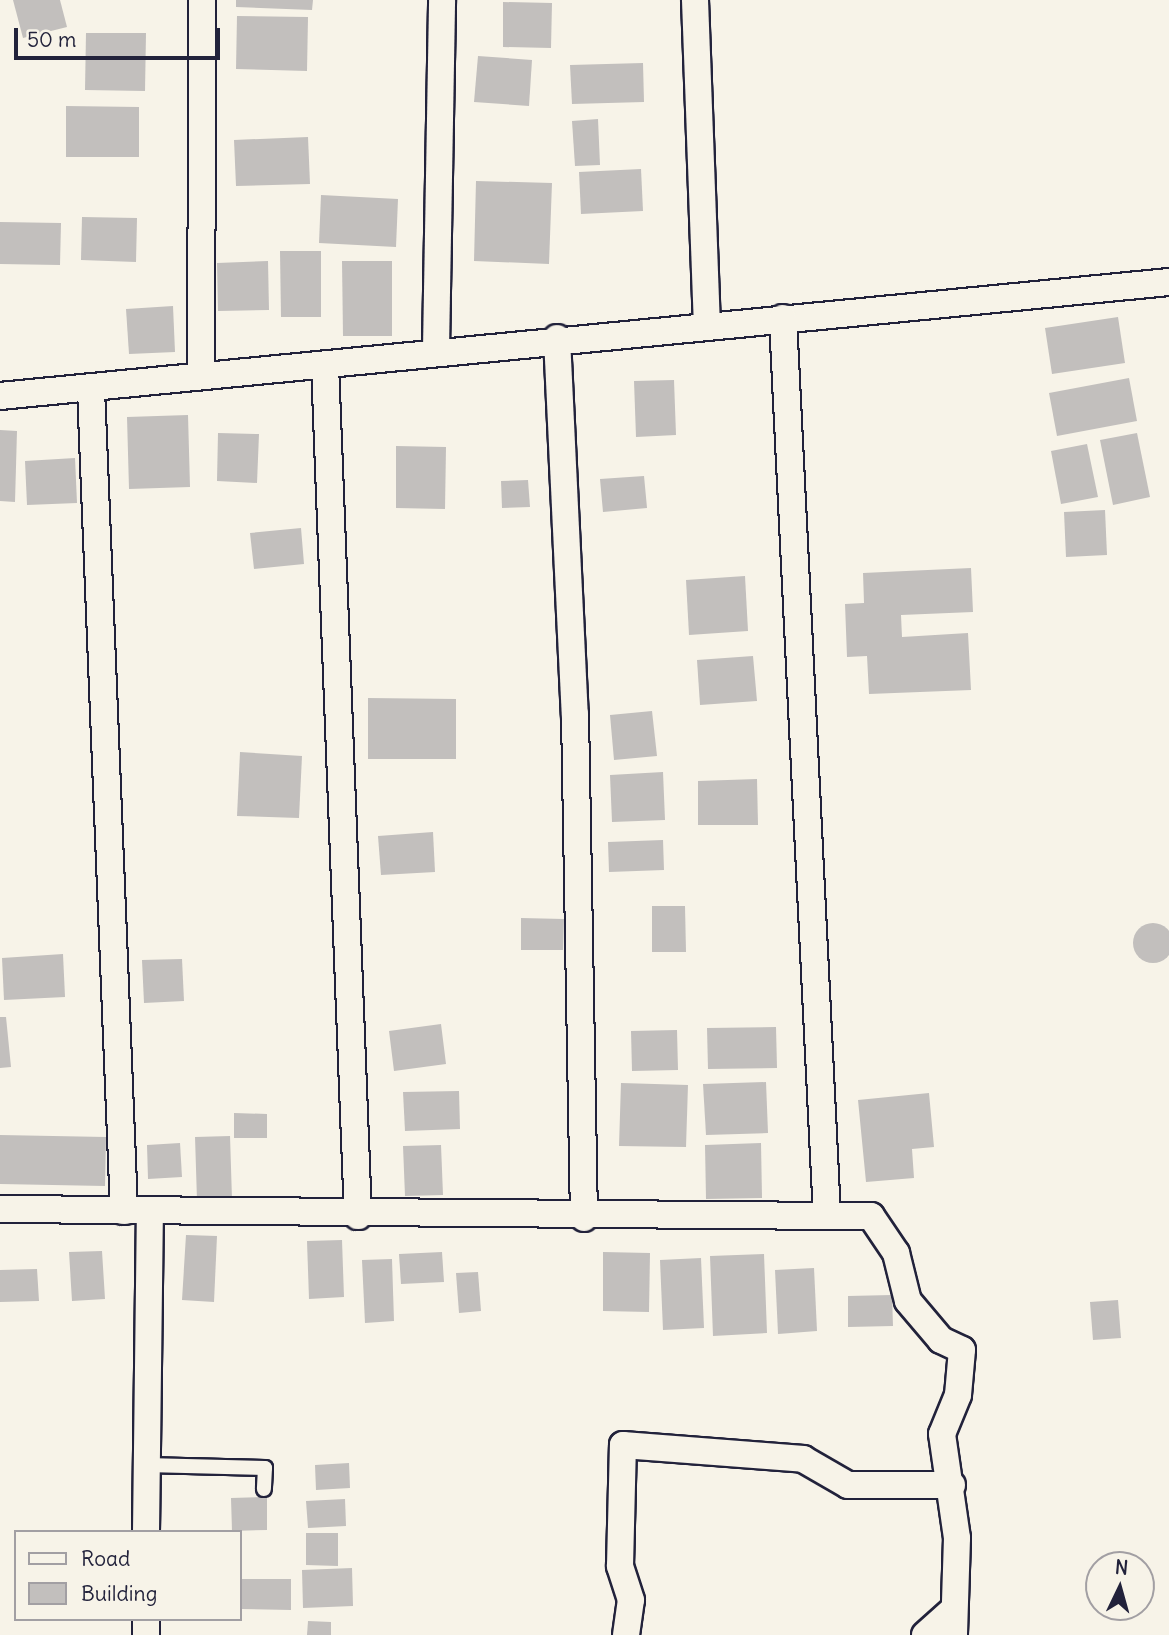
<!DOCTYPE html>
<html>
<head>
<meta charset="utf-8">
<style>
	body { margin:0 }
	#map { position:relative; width:1169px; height:1635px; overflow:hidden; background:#f7f3e8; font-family:Delius,sans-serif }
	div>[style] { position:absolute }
	.building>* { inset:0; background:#c2bfbd }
	.round { border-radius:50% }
	.roads { filter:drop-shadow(2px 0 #22223b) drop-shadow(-2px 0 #22223b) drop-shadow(0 2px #22223b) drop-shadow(0 -2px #22223b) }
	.lane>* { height:14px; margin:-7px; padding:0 7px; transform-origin:7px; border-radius:7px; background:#f7f3e8 }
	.street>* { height:26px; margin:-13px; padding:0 13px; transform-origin:13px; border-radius:13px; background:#f7f3e8 }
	span { translate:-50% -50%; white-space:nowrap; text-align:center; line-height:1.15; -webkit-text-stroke:5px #f7f3e8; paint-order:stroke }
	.legend { position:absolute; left:14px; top:1530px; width:228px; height:91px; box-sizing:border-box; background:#f7f3e8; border:2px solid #a29fa3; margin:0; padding:9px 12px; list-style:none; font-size:21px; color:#22223b }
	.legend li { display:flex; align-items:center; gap:14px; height:35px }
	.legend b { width:35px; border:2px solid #a29fa3 }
	.north { position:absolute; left:1085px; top:1551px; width:70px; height:70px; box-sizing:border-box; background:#f7f3e8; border:2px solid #a29fa3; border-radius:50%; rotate:5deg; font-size:19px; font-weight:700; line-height:28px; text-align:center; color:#22223b }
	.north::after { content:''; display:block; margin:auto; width:24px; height:32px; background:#22223b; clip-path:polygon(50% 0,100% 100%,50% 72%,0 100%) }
	.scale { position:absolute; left:14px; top:28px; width:206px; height:32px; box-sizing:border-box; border:4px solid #22223b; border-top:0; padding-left:9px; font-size:21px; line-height:24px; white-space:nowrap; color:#22223b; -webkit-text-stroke:5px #f7f3e8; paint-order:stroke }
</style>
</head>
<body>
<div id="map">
	<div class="building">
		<div style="clip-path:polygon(13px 0,60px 0,67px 27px,23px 38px)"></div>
		<div style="clip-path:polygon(236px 0,313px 0,312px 10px,236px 7px)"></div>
		<div style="clip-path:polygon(503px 2px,552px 3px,551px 48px,503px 47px)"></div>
		<div style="clip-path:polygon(237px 16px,308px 17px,307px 71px,236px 69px)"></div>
		<div style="clip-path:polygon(86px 33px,146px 33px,145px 91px,85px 90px)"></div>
		<div style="clip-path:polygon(478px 56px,532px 60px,529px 106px,474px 102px)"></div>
		<div style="clip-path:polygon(643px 63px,644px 102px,572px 104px,570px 65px)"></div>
		<div style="clip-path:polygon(66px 106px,139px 107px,139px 157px,66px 157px)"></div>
		<div style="clip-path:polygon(598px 119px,600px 165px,575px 166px,572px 121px)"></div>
		<div style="clip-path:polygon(308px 137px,310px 184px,236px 186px,234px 140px)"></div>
		<div style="clip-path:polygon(641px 169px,643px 211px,581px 214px,579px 172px)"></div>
		<div style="clip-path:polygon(476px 181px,552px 183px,549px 264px,474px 261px)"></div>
		<div style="clip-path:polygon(321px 195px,398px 199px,396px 247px,319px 243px)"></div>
		<div style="clip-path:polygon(82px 217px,137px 218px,136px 262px,81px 260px)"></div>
		<div style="clip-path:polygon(0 222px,61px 223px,60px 265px,0 264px)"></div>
		<div style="clip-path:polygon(280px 251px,321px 251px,321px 317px,281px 317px)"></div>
		<div style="clip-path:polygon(268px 261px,269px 310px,218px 311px,217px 263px)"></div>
		<div style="clip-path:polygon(342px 261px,392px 261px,392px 336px,343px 336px)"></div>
		<div style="clip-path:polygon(173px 306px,175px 352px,129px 354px,126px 309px)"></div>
		<div style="clip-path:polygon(1118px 317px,1125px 363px,1052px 374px,1045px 328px)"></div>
		<div style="clip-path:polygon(1129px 378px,1137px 421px,1057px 436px,1049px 393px)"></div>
		<div style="clip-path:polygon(674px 380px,676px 435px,636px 437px,634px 381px)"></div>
		<div style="clip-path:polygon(188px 415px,190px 487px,129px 489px,127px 417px)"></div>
		<div style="clip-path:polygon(0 430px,17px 431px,15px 502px,0 501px)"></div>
		<div style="clip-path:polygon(218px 433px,259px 434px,257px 483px,217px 481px)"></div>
		<div style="clip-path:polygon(1137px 433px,1150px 497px,1113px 505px,1100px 440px)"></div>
		<div style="clip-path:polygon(1087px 444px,1098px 497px,1061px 504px,1051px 451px)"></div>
		<div style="clip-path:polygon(396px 446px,446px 447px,445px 509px,396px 508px)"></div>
		<div style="clip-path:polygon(75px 458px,77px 503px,27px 505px,25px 461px)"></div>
		<div style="clip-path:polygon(644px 476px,647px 508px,603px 512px,600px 479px)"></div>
		<div style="clip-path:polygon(528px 480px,530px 507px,502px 508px,501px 481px)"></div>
		<div style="clip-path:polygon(1105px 510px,1107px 555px,1066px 557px,1064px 512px)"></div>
		<div style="clip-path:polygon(301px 528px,304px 564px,254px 569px,250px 533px)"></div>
		<div style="clip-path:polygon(971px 568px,973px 612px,901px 615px,902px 637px,968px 633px,971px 690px,869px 694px,867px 656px,847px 657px,845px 604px,864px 603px,863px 573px)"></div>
		<div style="clip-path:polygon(745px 576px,748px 631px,689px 635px,686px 580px)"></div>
		<div style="clip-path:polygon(753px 656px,757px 701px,700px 705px,697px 660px)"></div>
		<div style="clip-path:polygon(368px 698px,456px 699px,456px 759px,368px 759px)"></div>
		<div style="clip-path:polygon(652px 711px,657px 756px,614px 760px,610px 715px)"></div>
		<div style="clip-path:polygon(240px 752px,302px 756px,299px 818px,237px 816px)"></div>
		<div style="clip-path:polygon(663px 772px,665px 820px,612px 822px,610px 775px)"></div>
		<div style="clip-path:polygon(757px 779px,758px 825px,698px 825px,698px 781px)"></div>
		<div style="clip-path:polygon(433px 832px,435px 872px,381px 875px,378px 836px)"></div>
		<div style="clip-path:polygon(663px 840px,664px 870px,609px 872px,608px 842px)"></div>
		<div style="clip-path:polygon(652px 906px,685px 906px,686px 952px,652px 952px)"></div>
		<div style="clip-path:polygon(521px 918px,564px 919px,563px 950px,521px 950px)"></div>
		<div class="round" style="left:1133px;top:923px;width:40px;height:40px"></div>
		<div style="clip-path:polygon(63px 954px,65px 997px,4px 1000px,2px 958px)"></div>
		<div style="clip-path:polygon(182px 959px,184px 1001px,144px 1003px,142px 960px)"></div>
		<div style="clip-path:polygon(0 1017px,6px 1017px,11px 1067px,0 1068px)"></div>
		<div style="clip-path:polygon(441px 1024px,446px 1064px,394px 1071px,389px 1031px)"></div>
		<div style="clip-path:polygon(776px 1027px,777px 1068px,708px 1069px,707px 1028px)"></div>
		<div style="clip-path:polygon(677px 1030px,678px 1070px,632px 1071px,631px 1031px)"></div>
		<div style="clip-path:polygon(766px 1082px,768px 1133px,706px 1135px,703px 1084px)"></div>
		<div style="clip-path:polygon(621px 1083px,688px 1085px,686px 1147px,619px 1146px)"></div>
		<div style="clip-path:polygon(459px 1091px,460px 1129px,405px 1131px,403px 1092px)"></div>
		<div style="clip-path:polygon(929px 1093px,934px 1147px,912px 1149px,914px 1178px,866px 1182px,858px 1100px)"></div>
		<div style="clip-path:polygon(234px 1113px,267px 1114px,267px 1138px,234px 1138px)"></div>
		<div style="clip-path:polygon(0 1135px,106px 1137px,105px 1186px,0 1184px)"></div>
		<div style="clip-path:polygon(230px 1136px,232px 1199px,197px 1200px,195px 1137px)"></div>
		<div style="clip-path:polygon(180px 1143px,182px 1177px,148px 1179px,147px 1145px)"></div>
		<div style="clip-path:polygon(761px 1143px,762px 1198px,706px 1199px,705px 1145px)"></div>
		<div style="clip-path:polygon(441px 1145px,443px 1195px,405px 1196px,403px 1146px)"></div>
		<div style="clip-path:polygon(186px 1235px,217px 1236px,214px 1302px,182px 1300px)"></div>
		<div style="clip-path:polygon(342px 1240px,344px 1297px,309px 1299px,307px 1241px)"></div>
		<div style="clip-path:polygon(102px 1251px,105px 1299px,72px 1301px,69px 1252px)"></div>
		<div style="clip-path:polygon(442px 1252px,444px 1282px,401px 1284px,399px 1254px)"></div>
		<div style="clip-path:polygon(603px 1252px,650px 1253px,649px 1312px,603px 1311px)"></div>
		<div style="clip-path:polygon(764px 1254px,767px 1333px,713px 1336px,710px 1256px)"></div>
		<div style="clip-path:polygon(701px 1258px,704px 1328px,663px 1330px,660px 1260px)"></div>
		<div style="clip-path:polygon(392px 1259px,394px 1321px,365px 1323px,362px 1260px)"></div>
		<div style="clip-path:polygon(814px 1268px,817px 1331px,778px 1334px,775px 1270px)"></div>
		<div style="clip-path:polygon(37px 1269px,39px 1301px,0 1302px,0 1270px)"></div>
		<div style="clip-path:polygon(478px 1272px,481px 1311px,459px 1313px,456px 1273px)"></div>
		<div style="clip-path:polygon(892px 1295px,893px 1326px,848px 1327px,848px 1296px)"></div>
		<div style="clip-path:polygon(1118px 1300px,1121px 1338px,1093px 1340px,1090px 1302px)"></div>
		<div style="clip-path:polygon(349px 1463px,350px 1488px,316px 1490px,315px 1465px)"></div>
		<div style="clip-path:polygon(267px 1497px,267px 1530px,232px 1531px,231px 1498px)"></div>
		<div style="clip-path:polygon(345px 1499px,346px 1526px,308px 1528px,306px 1501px)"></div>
		<div style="clip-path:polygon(306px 1533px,338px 1533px,338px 1566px,306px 1565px)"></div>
		<div style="clip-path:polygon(352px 1568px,353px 1606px,303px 1608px,302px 1570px)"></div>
		<div style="clip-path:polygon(242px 1579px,291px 1579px,291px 1610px,242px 1609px)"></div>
		<div style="clip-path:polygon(308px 1621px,331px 1622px,331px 1635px,307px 1635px)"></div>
	</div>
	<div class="roads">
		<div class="lane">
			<div style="left:146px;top:1465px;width:119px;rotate:1.4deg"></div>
			<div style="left:265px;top:1468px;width:21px;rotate:93deg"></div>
		</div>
		<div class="street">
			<div style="left:695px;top:0;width:323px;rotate:87.9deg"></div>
			<div style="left:557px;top:338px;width:376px;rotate:87.3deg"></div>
			<div style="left:575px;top:714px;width:504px;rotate:88.98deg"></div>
			<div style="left:436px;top:349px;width:349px;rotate:-89deg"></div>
			<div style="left:325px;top:365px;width:852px;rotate:87.78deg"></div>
			<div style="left:201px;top:376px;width:376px;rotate:-89.8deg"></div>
			<div style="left:91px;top:389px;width:823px;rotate:87.7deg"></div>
			<div style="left:0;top:396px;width:1175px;rotate:-5.57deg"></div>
			<div style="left:0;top:1209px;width:827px;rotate:0.48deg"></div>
			<div style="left:827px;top:1216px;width:899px;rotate:-92.81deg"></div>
			<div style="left:827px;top:1216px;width:44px"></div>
			<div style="left:871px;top:1216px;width:45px;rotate:56deg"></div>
			<div style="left:896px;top:1253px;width:49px;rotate:76deg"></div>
			<div style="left:908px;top:1301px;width:51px;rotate:49.8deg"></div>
			<div style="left:941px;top:1340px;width:23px;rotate:25deg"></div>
			<div style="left:962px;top:1350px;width:45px;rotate:95.1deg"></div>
			<div style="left:958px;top:1395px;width:42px;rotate:112.3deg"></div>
			<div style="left:942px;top:1434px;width:105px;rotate:81.8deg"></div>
			<div style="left:957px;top:1538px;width:97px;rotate:91.8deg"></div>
			<div style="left:146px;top:1532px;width:320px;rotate:-89.3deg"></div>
			<div style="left:146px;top:1635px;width:16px;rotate:-90deg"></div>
			<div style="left:626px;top:1635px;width:35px;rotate:-82deg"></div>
			<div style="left:631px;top:1600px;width:36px;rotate:-108deg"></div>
			<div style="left:620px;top:1566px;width:121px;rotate:-88.6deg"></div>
			<div style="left:623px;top:1445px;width:181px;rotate:4.4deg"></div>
			<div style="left:803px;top:1459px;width:52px;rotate:30deg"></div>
			<div style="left:848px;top:1485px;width:104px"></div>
			<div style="left:925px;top:1635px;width:38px;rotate:-42deg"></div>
		</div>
	</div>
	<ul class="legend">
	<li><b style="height:9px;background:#f7f3e8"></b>Road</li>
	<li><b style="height:19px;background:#c2bfbd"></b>Building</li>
	</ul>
	<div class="north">N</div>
	<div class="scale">50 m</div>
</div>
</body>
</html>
